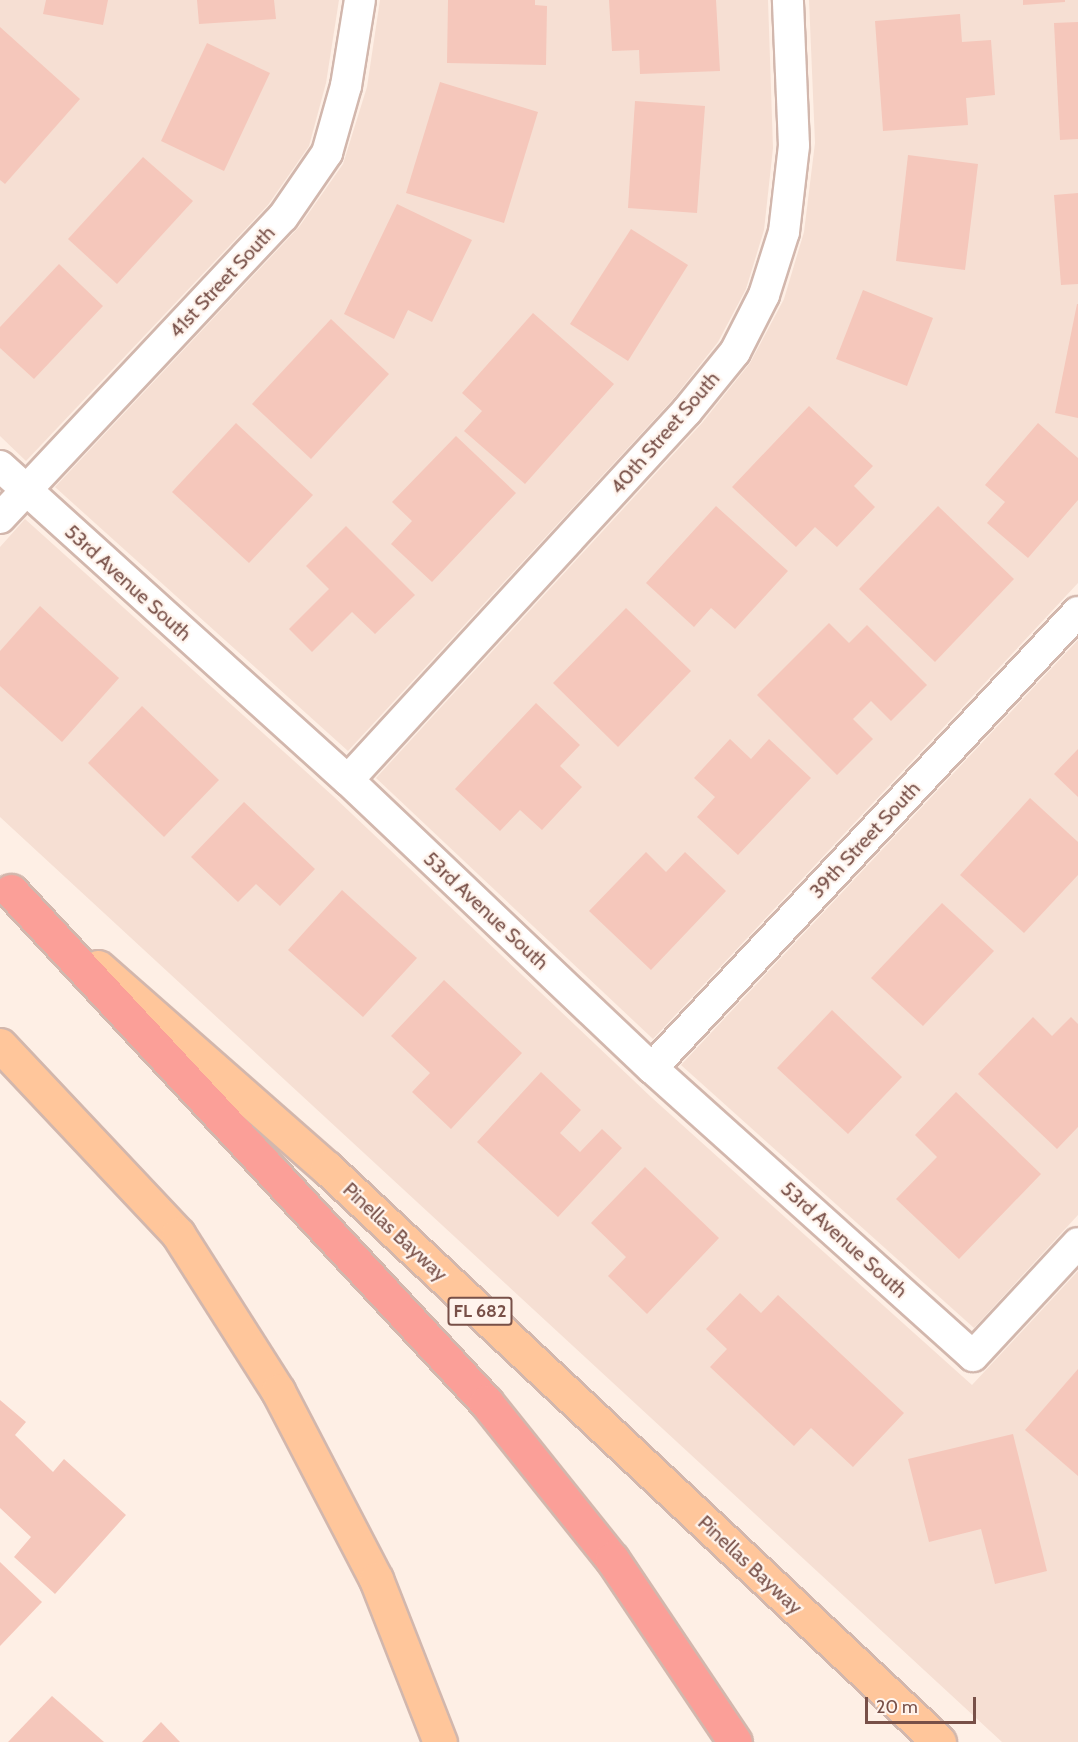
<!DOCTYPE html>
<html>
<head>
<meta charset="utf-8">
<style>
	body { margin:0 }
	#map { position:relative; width:1078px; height:1742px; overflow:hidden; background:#feefe5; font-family:Cabin,sans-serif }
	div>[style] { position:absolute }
	.residential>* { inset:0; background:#f6dfd3 }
	.building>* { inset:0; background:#f5c7bb }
	.roads { filter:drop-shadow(2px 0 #d2b7ad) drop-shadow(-2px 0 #d2b7ad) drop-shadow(0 2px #d2b7ad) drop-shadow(0 -2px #d2b7ad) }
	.street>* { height:30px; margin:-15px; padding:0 15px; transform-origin:15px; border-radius:15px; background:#fff }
	.primary>* { height:33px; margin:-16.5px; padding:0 16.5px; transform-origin:16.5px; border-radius:16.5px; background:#ffc69b }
	.highway>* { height:33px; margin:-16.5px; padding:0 16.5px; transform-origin:16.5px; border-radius:16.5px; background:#fb9f98 }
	span { translate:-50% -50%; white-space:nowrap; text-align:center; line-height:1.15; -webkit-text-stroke:4.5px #fff4ed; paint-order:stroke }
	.shield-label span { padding:2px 4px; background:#fff4ed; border:2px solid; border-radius:4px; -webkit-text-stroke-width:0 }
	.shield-label { font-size:18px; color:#785048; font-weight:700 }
	.street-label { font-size:20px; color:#785048 }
	.scale { position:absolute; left:865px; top:1697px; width:111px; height:27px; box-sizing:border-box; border:3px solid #785048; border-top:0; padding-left:8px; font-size:18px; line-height:21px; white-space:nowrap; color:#785048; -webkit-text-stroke:4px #fff4ed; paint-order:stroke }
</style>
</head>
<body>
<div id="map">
	<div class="residential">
		<div style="clip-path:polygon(0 0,339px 0,326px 83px,309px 146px,268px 205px,26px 461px,0 436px)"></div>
		<div style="clip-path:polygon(380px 0,768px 0,773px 148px,764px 230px,746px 289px,718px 342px,673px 399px,348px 751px,55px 487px,299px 227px,343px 164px,367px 87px)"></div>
		<div style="clip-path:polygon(809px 0,1078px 0,1078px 583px,653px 1039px,376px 778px,702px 423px,750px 363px,784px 299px,804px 232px,815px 143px)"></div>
		<div style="clip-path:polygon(25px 519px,333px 796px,651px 1097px,972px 1385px,1078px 1271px,1078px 1742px,1002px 1742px,0 817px,0 547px)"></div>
		<div style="clip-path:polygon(1078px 640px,1078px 1215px,974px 1328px,681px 1065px)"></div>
	</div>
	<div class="building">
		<div style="clip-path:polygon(46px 0,108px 0,103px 25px,43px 14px)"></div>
		<div style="clip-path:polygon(197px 0,274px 0,276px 19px,199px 24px)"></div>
		<div style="clip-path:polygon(448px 0,535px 0,535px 5px,547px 6px,546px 65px,447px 63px)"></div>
		<div style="clip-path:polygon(609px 0,716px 0,720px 71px,640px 74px,639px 50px,612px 51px)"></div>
		<div style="clip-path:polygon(1023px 0,1065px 0,1065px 2px,1023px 5px)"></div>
		<div style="clip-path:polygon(960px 14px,962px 42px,991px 40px,995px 95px,966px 98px,968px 125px,883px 131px,875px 21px)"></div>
		<div style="clip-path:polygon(1078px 22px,1078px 139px,1060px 140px,1054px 23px)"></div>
		<div style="clip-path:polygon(0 27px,80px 99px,5px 184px,0 180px)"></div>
		<div style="clip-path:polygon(207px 43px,270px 73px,224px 171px,161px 141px)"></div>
		<div style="clip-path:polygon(440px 82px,538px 112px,504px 223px,406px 193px)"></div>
		<div style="clip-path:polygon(635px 101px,705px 106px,697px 213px,628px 208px)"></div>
		<div style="clip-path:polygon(908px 155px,978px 164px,965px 270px,896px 261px)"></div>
		<div style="clip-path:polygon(143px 157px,193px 201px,117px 284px,68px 239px)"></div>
		<div style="clip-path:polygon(1078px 193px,1078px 284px,1061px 285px,1054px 195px)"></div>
		<div style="clip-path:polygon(397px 204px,472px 240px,432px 322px,408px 310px,394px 339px,344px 314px)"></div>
		<div style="clip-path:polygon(631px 229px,688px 265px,628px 361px,570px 324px)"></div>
		<div style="clip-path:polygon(59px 264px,103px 306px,34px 379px,0 348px,0 327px)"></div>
		<div style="clip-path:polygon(863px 290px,933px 318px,907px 386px,836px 359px)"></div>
		<div style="clip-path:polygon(1077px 304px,1078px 304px,1078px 418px,1055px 413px)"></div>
		<div style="clip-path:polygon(533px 313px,614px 384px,525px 484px,464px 431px,482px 411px,462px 393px)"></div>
		<div style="clip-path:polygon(331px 319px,389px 374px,311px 459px,252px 404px)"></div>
		<div style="clip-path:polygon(809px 406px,873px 466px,854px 486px,875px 507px,837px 547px,815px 527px,796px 547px,732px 487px)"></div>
		<div style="clip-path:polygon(236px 423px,313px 495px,249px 563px,172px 492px)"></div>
		<div style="clip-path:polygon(1038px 423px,1078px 458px,1078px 500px,1028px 558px,987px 523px,1005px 502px,985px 485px)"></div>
		<div style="clip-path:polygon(456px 436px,516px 493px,432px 582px,391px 544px,412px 521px,392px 502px)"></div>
		<div style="clip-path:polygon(716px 506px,788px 571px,735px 629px,711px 608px,694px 627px,646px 583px)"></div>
		<div style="clip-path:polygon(938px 506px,1014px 579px,935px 662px,859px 589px)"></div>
		<div style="clip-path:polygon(346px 526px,415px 595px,375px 634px,352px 612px,312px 652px,289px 629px,329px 589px,306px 566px)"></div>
		<div style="clip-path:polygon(40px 606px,119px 678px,62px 742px,0 686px,0 651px)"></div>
		<div style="clip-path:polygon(626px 608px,691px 671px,618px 747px,553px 683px)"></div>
		<div style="clip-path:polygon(829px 623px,849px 643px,867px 625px,927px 685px,891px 721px,871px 701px,853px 719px,873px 739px,837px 775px,757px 695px)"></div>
		<div style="clip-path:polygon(536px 703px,580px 745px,560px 766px,582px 787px,542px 830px,520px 810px,500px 831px,455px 789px)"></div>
		<div style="clip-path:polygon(142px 706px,219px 780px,164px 837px,88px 763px)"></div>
		<div style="clip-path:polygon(730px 739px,751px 759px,769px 739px,811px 778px,738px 855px,697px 817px,715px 797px,694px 778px)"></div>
		<div style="clip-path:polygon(1078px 749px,1078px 797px,1054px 774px)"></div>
		<div style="clip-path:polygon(1030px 798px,1078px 842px,1078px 875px,1024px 933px,960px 875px)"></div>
		<div style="clip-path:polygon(244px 802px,315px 869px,280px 906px,256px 884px,238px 902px,191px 857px)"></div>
		<div style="clip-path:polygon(646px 852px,666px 872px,685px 852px,726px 891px,651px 970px,589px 911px)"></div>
		<div style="clip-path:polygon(342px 890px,417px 958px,363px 1017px,288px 950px)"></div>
		<div style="clip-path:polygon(942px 903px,994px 951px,923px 1026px,871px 978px)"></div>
		<div style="clip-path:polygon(444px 980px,522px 1053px,451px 1129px,412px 1092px,430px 1073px,391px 1036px)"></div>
		<div style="clip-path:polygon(832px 1010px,902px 1077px,848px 1134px,777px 1068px)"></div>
		<div style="clip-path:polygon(1033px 1017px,1052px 1036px,1071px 1017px,1078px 1024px,1078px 1127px,1057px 1149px,978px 1074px)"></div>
		<div style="clip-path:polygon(541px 1072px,581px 1110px,560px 1133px,580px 1152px,602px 1129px,622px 1148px,558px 1217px,477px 1142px)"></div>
		<div style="clip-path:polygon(956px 1092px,1041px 1174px,959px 1259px,896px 1199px,937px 1157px,915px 1135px)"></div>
		<div style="clip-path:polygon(645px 1167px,719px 1238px,647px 1314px,608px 1276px,626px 1257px,591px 1223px)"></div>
		<div style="clip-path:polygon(740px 1293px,761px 1313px,778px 1295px,904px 1413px,853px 1467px,811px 1428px,794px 1446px,710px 1367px,727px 1349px,706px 1329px)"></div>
		<div style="clip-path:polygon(1078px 1369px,1078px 1476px,1025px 1430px)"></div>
		<div style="clip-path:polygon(0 1400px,26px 1422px,15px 1435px,53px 1472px,64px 1459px,126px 1515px,55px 1594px,14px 1557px,31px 1537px,0 1508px)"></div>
		<div style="clip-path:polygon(1013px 1434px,1047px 1571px,995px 1584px,981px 1529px,929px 1542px,908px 1459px)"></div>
		<div style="clip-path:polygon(0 1562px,42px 1602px,0 1646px)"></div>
		<div style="clip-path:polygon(52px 1696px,104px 1742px,8px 1742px)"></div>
		<div style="clip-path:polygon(161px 1722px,180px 1742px,142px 1742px)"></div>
	</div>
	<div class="roads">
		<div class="street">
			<div style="left:0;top:466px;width:469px;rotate:42.1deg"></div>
			<div style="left:348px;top:780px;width:419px;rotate:43.5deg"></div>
			<div style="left:652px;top:1068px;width:431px;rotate:41.9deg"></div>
			<div style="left:973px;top:1356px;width:154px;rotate:-47.1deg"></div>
			<div style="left:0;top:518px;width:413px;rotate:-46.8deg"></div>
			<div style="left:283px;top:217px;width:78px;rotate:-55.5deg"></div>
			<div style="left:327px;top:153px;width:70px;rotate:-74.2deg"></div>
			<div style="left:346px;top:86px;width:87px;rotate:-80.8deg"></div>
			<div style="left:348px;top:780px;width:501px;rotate:-47.43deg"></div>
			<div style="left:687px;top:411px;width:76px;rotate:-50.9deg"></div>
			<div style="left:735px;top:352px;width:64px;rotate:-63deg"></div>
			<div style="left:764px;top:295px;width:66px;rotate:-72.4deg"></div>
			<div style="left:784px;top:232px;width:87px;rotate:-83.4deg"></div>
			<div style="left:794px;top:146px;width:146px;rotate:-92.4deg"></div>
			<div style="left:652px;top:1068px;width:624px;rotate:-46.95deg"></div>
		</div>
		<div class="primary">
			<div style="left:98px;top:967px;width:305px;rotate:41.3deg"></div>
			<div style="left:327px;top:1168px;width:839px;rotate:43.16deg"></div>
			<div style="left:0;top:1045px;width:260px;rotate:46.7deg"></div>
			<div style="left:178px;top:1234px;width:186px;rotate:57.5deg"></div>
			<div style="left:278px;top:1391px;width:212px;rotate:62.5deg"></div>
			<div style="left:376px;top:1579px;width:175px;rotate:68.6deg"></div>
		</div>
		<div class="highway">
			<div style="left:11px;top:891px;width:698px;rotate:47.09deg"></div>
			<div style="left:486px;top:1402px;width:201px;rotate:51.3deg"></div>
			<div style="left:612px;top:1559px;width:220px;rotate:56.1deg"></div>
		</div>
	</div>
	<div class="shield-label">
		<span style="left:480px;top:1311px">FL 682</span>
	</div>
	<div class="street-label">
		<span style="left:222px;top:282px;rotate:-47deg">41st Street South</span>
		<span style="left:665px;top:433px;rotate:-49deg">40th Street South</span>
		<span style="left:128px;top:583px;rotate:42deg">53rd Avenue South</span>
		<span style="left:865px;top:840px;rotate:-47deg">39th Street South</span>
		<span style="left:486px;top:911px;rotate:43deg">53rd Avenue South</span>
		<span style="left:395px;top:1232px;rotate:43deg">Pinellas Bayway</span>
		<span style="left:844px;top:1240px;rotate:42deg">53rd Avenue South</span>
		<span style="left:750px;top:1565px;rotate:43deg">Pinellas Bayway</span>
	</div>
	<div class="scale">20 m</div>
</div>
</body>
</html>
